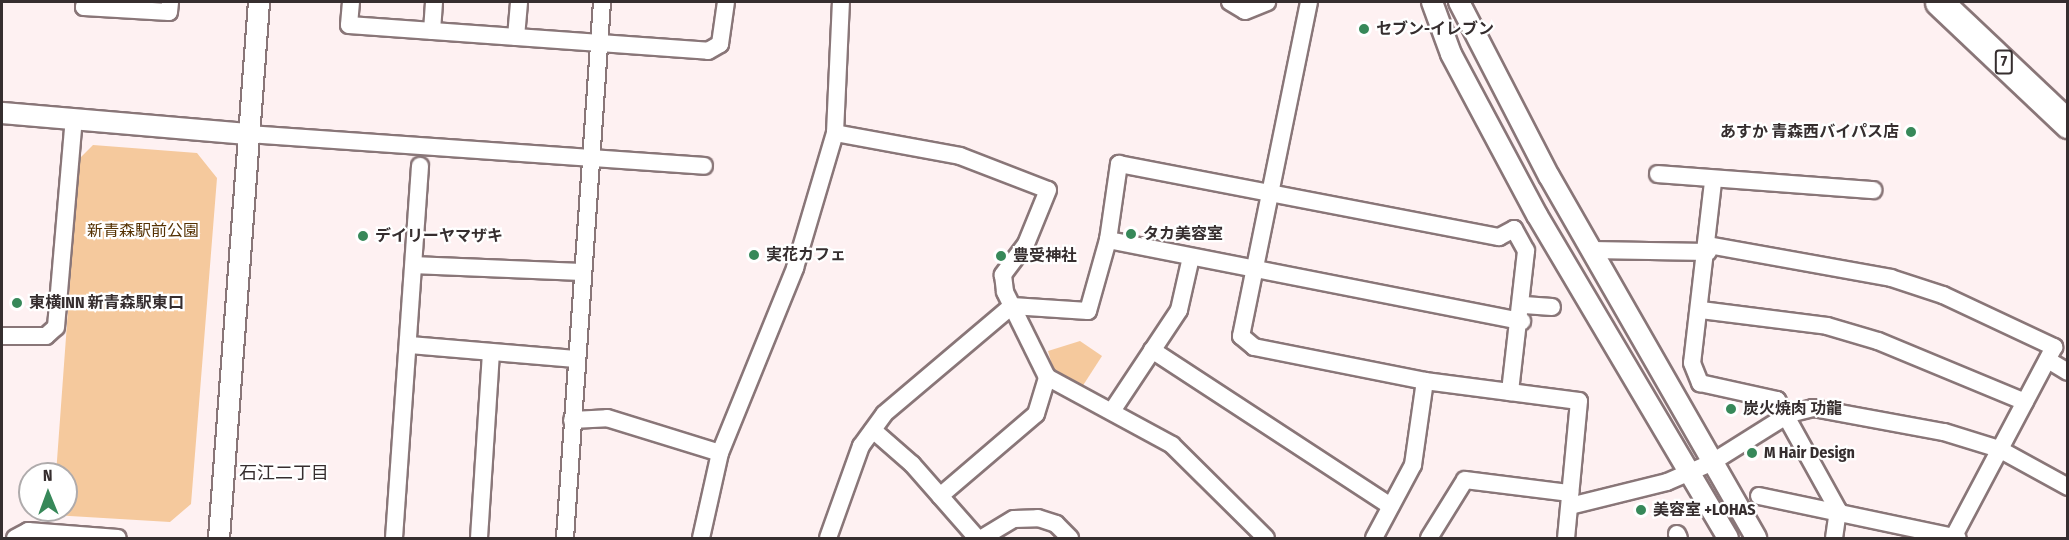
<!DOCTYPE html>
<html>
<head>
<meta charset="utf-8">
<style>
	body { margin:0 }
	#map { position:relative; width:2069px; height:540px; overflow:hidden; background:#fef1f2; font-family:"Fira Sans Condensed","Noto Sans JP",sans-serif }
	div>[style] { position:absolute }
	.green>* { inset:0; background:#f5c99d }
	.roads { filter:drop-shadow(2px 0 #897678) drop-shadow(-2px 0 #897678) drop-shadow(0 2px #897678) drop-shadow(0 -2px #897678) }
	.minor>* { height:16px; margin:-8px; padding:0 8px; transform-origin:8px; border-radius:8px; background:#fff }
	.tertiary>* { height:20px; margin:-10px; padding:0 10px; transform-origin:10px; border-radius:10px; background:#fff }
	.trunk>* { height:27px; margin:-13.5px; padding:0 13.5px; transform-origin:13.5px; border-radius:13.5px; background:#fff }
	.dots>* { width:16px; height:16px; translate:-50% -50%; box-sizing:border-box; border:3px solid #fff; border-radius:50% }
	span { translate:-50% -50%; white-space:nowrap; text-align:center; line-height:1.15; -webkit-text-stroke:4.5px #fff; paint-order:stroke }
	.shield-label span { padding:2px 4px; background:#fff; border:2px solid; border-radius:4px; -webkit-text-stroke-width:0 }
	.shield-label { font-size:15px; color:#362e2f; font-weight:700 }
	.poi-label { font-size:16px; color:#362e2f; font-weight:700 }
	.left { translate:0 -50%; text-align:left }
	.right { translate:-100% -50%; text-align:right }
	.park-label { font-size:16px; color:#553203 }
	.neighbourhood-label { font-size:18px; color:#362e2f }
	.frame { position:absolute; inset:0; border:3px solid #362e2f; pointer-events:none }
	.north { position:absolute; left:18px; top:462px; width:60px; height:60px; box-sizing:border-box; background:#fff; border:2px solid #afabac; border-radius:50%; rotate:359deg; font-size:16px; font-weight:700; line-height:24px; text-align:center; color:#362e2f }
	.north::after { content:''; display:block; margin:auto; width:21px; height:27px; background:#378859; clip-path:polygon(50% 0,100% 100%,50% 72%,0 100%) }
</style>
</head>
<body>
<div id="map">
	<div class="green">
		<div style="clip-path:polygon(93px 145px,197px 153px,217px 178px,191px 504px,170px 522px,53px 515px,53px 510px,66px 510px,66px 474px,56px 474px,79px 159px)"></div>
		<div style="clip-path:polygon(1080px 341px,1102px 356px,1082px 387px,1054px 372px,1048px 351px)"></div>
	</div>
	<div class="roads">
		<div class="minor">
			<div style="left:85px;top:2px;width:5px;rotate:101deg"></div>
			<div style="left:84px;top:7px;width:85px;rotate:3.4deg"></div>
			<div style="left:169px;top:12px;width:10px;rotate:-84deg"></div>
			<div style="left:351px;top:2px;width:23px;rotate:95deg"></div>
			<div style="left:349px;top:25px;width:360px;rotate:4.1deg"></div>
			<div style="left:708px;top:51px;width:14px;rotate:-30deg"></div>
			<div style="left:720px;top:44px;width:42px;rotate:-81.9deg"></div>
			<div style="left:1230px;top:2px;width:17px;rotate:31deg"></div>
			<div style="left:1245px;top:11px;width:24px;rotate:-22deg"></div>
			<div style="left:1309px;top:2px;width:341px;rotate:101.5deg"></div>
			<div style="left:1241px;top:336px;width:17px;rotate:40deg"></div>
			<div style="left:1254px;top:347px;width:174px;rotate:11.2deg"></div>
			<div style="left:1425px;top:381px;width:155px;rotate:7.4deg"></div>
			<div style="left:1579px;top:401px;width:138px;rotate:95.4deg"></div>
			<div style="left:432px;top:31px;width:29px;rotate:-86deg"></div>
			<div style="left:516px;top:37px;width:35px;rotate:-85deg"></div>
			<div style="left:835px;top:133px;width:127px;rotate:10.4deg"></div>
			<div style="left:960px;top:156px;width:94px;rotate:21.1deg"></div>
			<div style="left:1048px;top:190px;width:58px;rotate:112.2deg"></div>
			<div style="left:1026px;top:244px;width:39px;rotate:127deg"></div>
			<div style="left:1003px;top:275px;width:17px;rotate:83deg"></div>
			<div style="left:1005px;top:292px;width:95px;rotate:63.7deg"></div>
			<div style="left:1047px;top:377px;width:142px;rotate:28.5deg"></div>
			<div style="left:1172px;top:445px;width:132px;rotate:44.7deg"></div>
			<div style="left:249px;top:134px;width:456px;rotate:4deg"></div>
			<div style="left:1658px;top:174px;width:216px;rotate:4.3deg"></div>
			<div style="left:1713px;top:182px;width:182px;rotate:96.6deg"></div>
			<div style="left:1692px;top:363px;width:22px;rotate:68deg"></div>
			<div style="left:1700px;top:383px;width:79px;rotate:12.4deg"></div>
			<div style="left:1777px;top:400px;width:126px;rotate:61deg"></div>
			<div style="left:1838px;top:510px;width:28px;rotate:98deg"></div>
			<div style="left:1108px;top:240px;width:422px;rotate:11.1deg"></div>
			<div style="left:1708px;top:245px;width:186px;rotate:10.2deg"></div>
			<div style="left:1891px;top:278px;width:55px;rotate:18.1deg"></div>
			<div style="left:1943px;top:295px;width:123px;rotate:25.1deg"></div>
			<div style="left:2054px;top:347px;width:214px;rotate:117.9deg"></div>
			<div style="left:1591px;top:250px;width:117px;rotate:1deg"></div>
			<div style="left:414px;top:265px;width:166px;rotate:2.4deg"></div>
			<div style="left:1524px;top:305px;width:28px;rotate:4deg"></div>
			<div style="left:1701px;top:310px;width:127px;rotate:7.2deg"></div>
			<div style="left:1827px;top:326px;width:53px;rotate:16.4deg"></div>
			<div style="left:1878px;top:341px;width:159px;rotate:22.5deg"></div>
			<div style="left:2px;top:336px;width:44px"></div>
			<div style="left:46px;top:336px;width:13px;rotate:-42deg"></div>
			<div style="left:56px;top:327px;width:209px;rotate:-85.1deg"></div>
			<div style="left:409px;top:345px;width:168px;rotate:4.8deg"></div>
			<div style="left:1152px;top:350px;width:285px;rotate:33.2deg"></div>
			<div style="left:2048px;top:360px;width:23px;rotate:31deg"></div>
			<div style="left:1112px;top:411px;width:121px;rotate:-56.4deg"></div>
			<div style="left:1179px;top:310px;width:54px;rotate:-77.2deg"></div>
			<div style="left:572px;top:420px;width:35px;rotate:-3deg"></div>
			<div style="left:607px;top:418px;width:118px;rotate:17.2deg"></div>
			<div style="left:873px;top:430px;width:52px;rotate:41.1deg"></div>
			<div style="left:912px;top:464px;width:98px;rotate:48.7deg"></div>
			<div style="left:940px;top:496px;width:126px;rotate:-40.5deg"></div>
			<div style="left:1036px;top:414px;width:39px;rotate:-73deg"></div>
			<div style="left:1759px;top:496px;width:203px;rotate:11.9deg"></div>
			<div style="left:1570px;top:506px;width:100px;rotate:-13.9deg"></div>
			<div style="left:1667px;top:482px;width:48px;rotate:-23.4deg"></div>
			<div style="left:1711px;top:463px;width:92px;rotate:-32.1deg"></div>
			<div style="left:1789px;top:414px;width:25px;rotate:-14deg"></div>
			<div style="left:1813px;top:408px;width:133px;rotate:10.4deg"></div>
			<div style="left:1944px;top:432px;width:58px;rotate:17.2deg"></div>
			<div style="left:1999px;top:449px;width:79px;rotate:28.8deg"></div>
			<div style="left:1677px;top:534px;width:4px;rotate:63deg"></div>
			<div style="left:15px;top:538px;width:15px;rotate:-28deg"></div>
			<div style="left:28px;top:531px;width:90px;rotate:4.4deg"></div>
			<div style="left:394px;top:538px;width:373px;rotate:-86deg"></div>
			<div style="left:479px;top:538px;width:185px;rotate:-86.3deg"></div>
			<div style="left:565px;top:538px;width:537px;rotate:-86.05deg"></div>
			<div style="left:701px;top:538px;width:87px;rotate:-77.4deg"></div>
			<div style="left:720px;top:453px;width:200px;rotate:-67.9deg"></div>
			<div style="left:795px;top:268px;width:141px;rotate:-73.5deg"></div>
			<div style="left:835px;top:133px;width:131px;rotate:-87.4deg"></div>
			<div style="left:828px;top:538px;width:98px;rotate:-70.3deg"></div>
			<div style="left:861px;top:446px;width:39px;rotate:-54deg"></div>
			<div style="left:884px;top:414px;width:167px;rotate:-40.2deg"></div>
			<div style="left:1012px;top:306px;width:76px;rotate:3.8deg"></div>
			<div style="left:1088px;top:311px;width:74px;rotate:-74.3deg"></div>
			<div style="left:1108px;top:240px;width:77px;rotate:-81.8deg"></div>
			<div style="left:1119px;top:164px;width:387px;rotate:10.9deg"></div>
			<div style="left:1499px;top:237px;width:17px;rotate:-28deg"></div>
			<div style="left:1514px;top:229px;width:25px;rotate:61deg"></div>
			<div style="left:1526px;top:251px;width:142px;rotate:96.5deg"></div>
			<div style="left:982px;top:538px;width:37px;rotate:-31deg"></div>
			<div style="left:1014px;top:519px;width:24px;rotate:-2deg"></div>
			<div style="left:1038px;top:518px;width:19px;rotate:18deg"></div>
			<div style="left:1056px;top:524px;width:20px;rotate:45deg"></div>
			<div style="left:1374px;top:538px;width:83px;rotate:-61.9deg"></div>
			<div style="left:1413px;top:465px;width:85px;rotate:-81.9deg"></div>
			<div style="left:1429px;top:538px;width:68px;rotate:-58.2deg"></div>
			<div style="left:1465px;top:480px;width:106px;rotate:7.1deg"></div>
		</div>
		<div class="tertiary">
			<div style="left:1432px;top:2px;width:55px;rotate:69.9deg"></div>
			<div style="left:1451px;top:54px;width:183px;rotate:61.9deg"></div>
			<div style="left:1537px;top:215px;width:375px;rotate:59.4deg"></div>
			<div style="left:1459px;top:2px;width:196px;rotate:62.7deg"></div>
			<div style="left:1549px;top:176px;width:417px;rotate:60.2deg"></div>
			<div style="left:2px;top:113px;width:248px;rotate:4.9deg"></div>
			<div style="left:219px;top:538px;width:537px;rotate:-85.73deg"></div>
		</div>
		<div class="trunk">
			<div style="left:1939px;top:2px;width:178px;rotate:43.4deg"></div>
		</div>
	</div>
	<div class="dots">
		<div style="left:1364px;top:29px;background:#378859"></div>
		<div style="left:1911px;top:132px;background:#378859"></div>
		<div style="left:1131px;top:234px;background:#378859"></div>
		<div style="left:363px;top:236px;background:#378859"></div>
		<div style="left:754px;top:255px;background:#378859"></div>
		<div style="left:1001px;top:256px;background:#378859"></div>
		<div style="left:17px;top:303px;background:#378859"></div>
		<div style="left:1731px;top:409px;background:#378859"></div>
		<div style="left:1752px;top:453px;background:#378859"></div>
		<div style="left:1641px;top:510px;background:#378859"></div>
	</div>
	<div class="shield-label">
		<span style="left:2004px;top:62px">7</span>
	</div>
	<div class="poi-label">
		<span class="left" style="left:1376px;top:29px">セブン-イレブン</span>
		<span class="right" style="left:1899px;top:132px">あすか 青森西バイパス店</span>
		<span class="left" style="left:1143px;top:234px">タカ美容室</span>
		<span class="left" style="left:375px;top:236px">デイリーヤマザキ</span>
		<span class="left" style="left:766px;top:255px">実花カフェ</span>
		<span class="left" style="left:1013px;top:256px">豊受神社</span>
		<span class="left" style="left:29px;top:303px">東横INN 新青森駅東口</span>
		<span class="left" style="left:1743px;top:409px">炭火焼肉 功龍</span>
		<span class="left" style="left:1764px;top:453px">M Hair Design</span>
		<span class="left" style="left:1653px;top:510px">美容室 +LOHAS</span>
	</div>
	<div class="park-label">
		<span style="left:143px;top:231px">新青森駅前公園</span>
	</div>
	<div class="neighbourhood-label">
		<span style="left:284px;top:473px">石江二丁目</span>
	</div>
	<div class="frame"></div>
	<div class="north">N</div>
</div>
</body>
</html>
